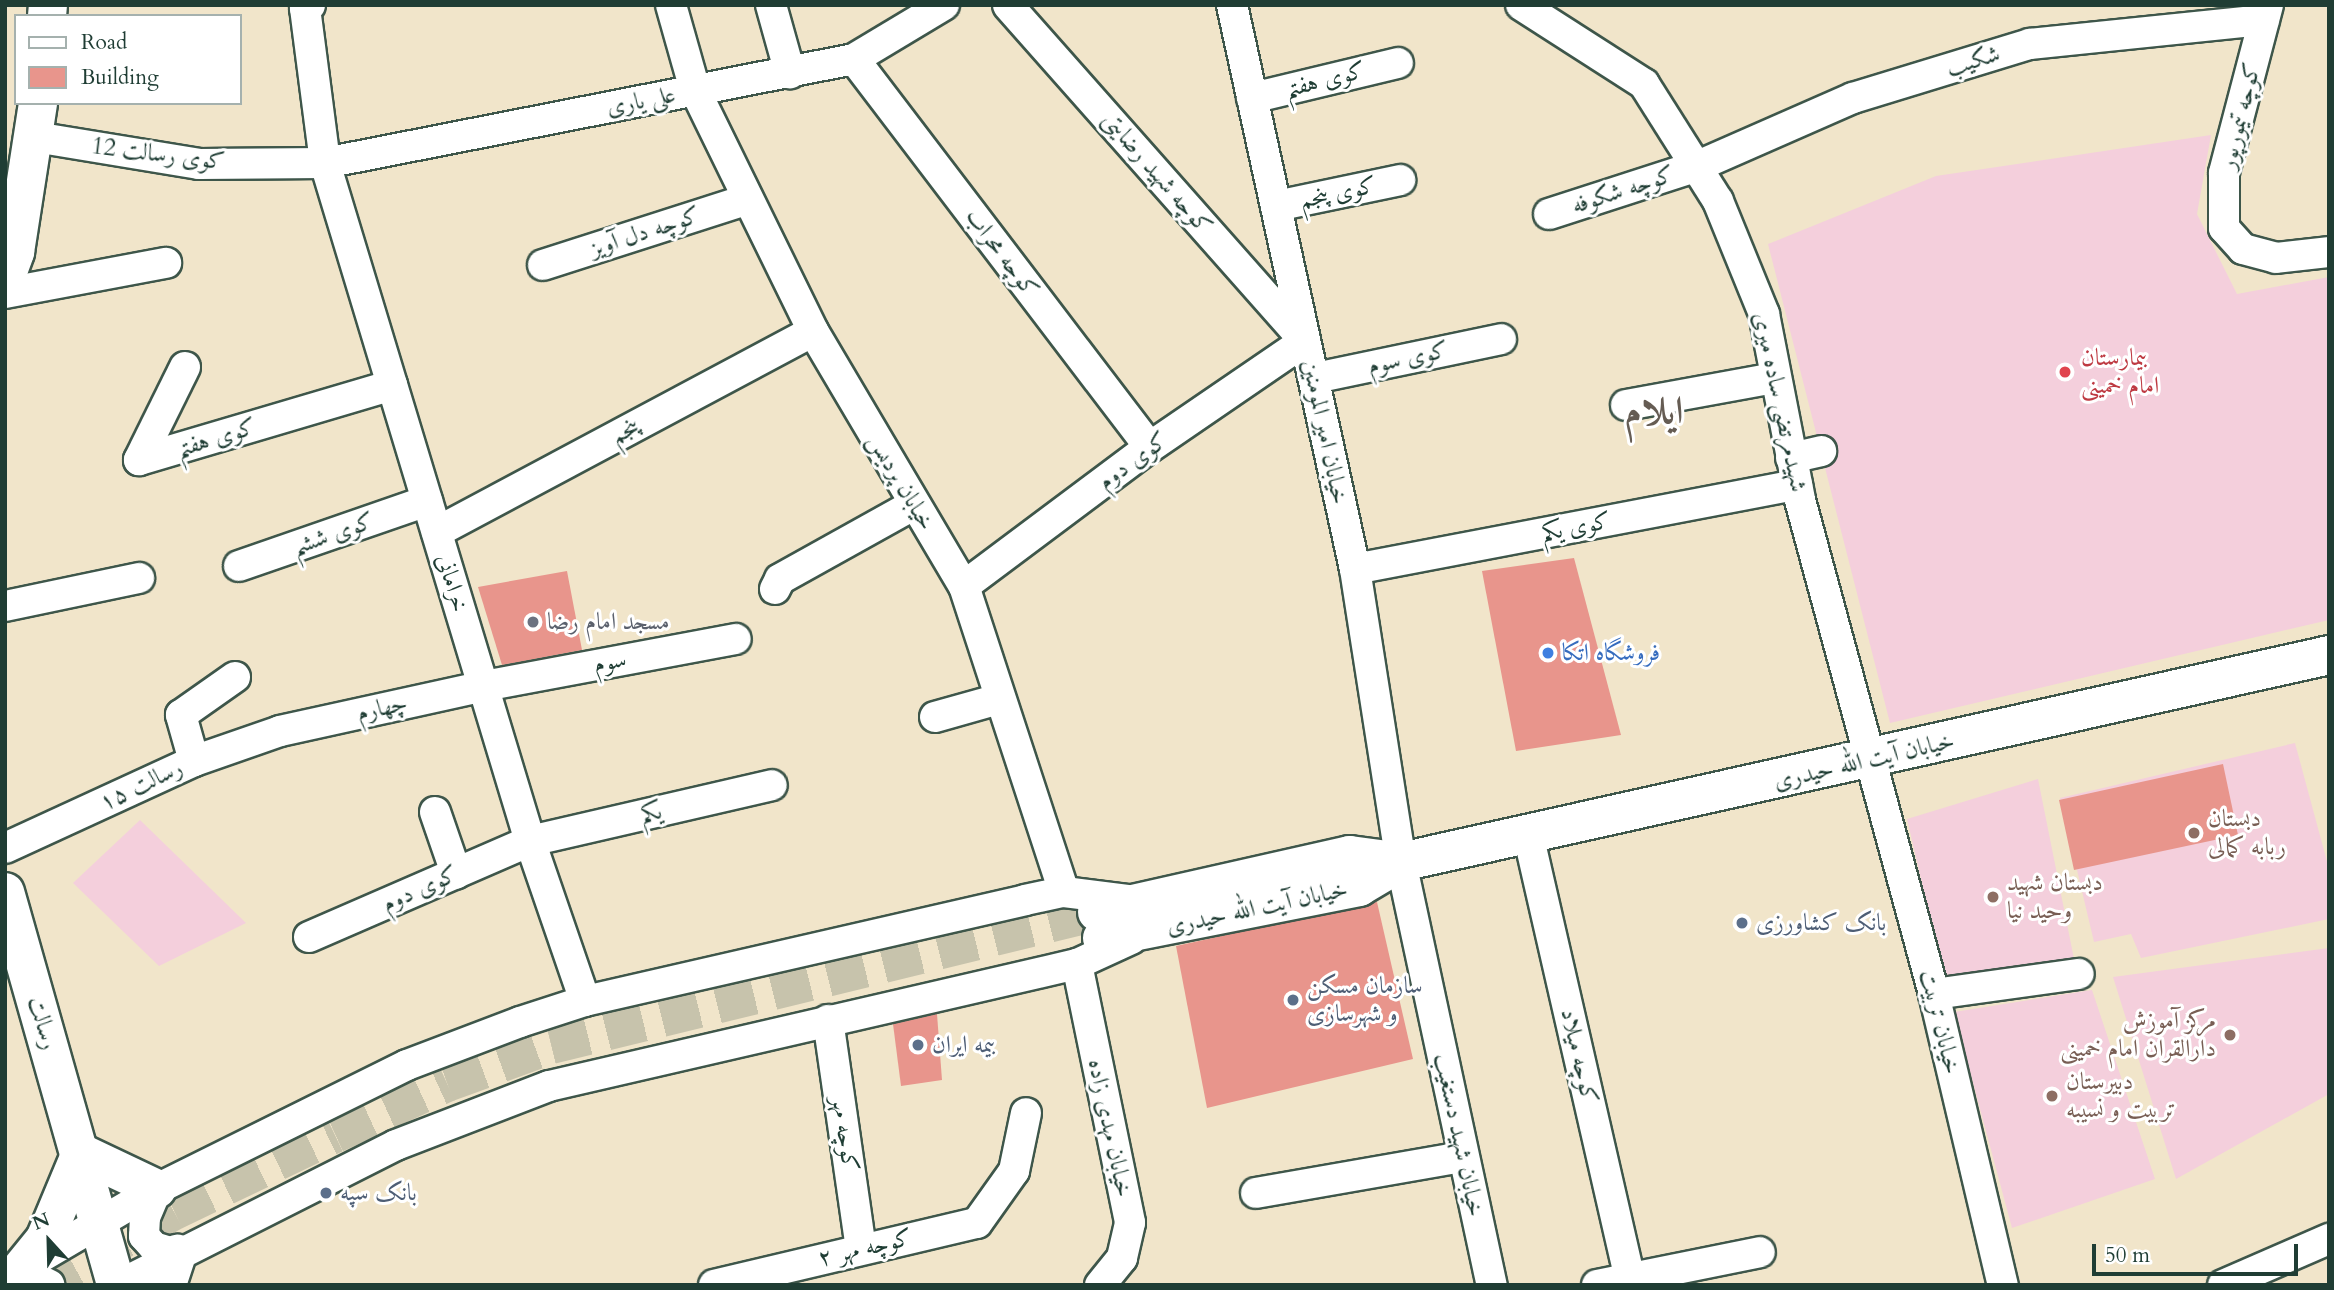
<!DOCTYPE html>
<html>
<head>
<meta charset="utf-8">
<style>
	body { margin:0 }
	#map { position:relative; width:2334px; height:1290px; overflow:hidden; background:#f1e5ca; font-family:Cardo,Amiri,serif }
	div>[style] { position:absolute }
	.built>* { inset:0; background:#f4cfdc }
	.building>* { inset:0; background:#e8958c }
	.major-tunnel>* { height:38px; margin-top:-19px; transform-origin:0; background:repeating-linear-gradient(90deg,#c7c3ac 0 38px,transparent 0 57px) }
	.roads { filter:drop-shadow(2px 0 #3e564a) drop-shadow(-2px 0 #3e564a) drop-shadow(0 2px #3e564a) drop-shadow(0 -2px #3e564a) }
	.minor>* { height:30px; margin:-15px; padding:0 15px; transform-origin:15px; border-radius:15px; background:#fff }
	.major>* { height:38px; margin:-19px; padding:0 19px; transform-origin:19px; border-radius:19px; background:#fff }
	.dots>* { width:19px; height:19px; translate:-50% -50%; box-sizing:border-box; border:4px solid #fff; border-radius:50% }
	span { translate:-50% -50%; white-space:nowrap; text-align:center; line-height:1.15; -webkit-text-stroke:6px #fff; paint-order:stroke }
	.street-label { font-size:24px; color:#1f3d34 }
	.health-label { font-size:24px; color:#be3a42 }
	.left { translate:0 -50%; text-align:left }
	.worship-label { font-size:24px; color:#5b616d }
	.shop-label { font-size:24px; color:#366cbe }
	.education-label { font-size:24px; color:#785e54 }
	.right { translate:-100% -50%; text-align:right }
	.service-label { font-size:24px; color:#4e5e75 }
	.town-label { font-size:38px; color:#655c53; font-weight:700 }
	.frame { position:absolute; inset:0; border:7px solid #1f3d34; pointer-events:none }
	.legend { position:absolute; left:14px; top:14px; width:228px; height:91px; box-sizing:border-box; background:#fff; border:2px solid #a5b1ae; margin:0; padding:9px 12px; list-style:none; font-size:21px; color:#1f3d34 }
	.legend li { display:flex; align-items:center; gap:14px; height:35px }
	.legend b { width:35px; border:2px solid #a5b1ae }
	.north { position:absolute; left:14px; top:1206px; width:70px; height:70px; -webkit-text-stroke:5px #fff; paint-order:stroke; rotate:338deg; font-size:19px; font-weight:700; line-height:28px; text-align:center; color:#1f3d34 }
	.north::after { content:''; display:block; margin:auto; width:24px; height:32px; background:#1f3d34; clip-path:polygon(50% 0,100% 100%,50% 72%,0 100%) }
	.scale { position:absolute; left:2092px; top:1244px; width:206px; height:32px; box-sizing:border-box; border:4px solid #1f3d34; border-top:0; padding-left:9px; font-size:21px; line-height:24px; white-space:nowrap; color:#1f3d34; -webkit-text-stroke:5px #fff; paint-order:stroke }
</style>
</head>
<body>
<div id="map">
	<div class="built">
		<div style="clip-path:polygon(2211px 135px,2197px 214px,2237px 294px,2329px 277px,2329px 620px,1890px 723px,1768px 244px,1936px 176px)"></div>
		<div style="clip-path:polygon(2295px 743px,2329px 869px,2329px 919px,2141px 958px,2131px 934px,2094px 942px,2060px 798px)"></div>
		<div style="clip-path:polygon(2038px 779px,2077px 974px,1946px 986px,1907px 819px)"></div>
		<div style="clip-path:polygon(140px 820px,246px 923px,159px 966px,73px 883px)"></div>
		<div style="clip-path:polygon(2329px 948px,2329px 1094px,2176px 1179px,2113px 977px)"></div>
		<div style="clip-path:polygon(2092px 990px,2155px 1179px,2012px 1228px,1954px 1012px)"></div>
	</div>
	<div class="building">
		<div style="clip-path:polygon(1574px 558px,1621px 735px,1516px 751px,1482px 571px)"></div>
		<div style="clip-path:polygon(567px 571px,582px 650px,502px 665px,478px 587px)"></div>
		<div style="clip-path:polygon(2223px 764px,2238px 835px,2074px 870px,2059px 800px)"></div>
		<div style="clip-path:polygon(1377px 902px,1413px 1059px,1207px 1108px,1176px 946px)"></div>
		<div style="clip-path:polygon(937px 1014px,942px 1080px,901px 1086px,893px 1024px)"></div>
	</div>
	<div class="major-tunnel">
		<div style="left:41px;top:1285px;width:152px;rotate:-29.1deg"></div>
		<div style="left:174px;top:1211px;width:178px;rotate:-25.6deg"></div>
		<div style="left:335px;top:1134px;width:123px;rotate:-24.5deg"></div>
		<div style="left:447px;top:1083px;width:111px;rotate:-20.1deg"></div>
		<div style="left:551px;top:1045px;width:562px;rotate:-13.69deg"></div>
	</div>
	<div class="roads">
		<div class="minor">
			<div style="left:310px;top:5px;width:6px;rotate:149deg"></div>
			<div style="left:305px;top:8px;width:156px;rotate:82.6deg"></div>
			<div style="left:325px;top:163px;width:708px;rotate:73.18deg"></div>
			<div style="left:530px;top:841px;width:169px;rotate:71deg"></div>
			<div style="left:671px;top:5px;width:88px;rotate:74.2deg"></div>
			<div style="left:695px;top:90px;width:268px;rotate:63.9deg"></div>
			<div style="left:813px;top:331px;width:296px;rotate:59.4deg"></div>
			<div style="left:964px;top:586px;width:322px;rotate:71.9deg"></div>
			<div style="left:771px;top:5px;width:71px;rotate:74.4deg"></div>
			<div style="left:1232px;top:5px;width:577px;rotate:77.7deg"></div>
			<div style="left:1355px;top:569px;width:297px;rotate:81.1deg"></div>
			<div style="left:1401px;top:862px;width:433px;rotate:77.9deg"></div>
			<div style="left:1521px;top:5px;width:146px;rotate:32.7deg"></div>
			<div style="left:1644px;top:84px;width:138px;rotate:57.7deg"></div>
			<div style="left:1718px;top:201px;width:122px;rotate:67.8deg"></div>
			<div style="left:1764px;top:314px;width:189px;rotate:79deg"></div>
			<div style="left:1800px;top:500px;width:512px;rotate:74.82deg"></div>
			<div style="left:1934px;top:994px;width:299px;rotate:76.7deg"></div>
			<div style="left:2268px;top:5px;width:174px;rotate:104.7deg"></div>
			<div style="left:2224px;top:173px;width:55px;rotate:90deg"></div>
			<div style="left:2224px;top:228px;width:28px;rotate:48deg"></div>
			<div style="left:2243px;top:249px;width:34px;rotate:15deg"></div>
			<div style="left:2276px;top:258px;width:53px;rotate:-6.5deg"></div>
			<div style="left:854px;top:59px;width:488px;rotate:52.7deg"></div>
			<div style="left:1252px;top:98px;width:150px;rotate:-13.5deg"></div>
			<div style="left:35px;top:137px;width:166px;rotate:9.3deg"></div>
			<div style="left:199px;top:164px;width:126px;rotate:-0.5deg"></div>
			<div style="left:325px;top:163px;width:539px;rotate:-11.12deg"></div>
			<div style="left:854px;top:59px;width:105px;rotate:-31deg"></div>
			<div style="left:1276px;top:206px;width:127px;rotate:-11.8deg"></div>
			<div style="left:1549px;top:214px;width:157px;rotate:-17.9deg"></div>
			<div style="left:1698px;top:166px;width:169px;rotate:-23.7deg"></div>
			<div style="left:1853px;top:98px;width:185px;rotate:-17deg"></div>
			<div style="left:2030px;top:44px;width:235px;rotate:-5.9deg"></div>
			<div style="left:543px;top:265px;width:215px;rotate:-17.8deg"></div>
			<div style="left:5px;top:293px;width:164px;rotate:-10.6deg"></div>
			<div style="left:185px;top:367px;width:104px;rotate:116.3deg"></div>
			<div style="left:139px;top:460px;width:264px;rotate:-16.5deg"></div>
			<div style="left:1315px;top:378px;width:190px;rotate:-11.8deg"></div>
			<div style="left:1626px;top:405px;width:151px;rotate:-10.3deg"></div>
			<div style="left:1791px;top:458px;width:31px;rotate:-13deg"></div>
			<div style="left:437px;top:532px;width:426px;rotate:-28.1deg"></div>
			<div style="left:239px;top:566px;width:199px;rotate:-19.1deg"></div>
			<div style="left:1355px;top:569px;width:450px;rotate:-10.8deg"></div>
			<div style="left:964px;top:586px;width:232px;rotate:-36.8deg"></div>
			<div style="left:1150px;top:447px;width:188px;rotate:-34.4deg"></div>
			<div style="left:1305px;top:341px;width:448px;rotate:-131.5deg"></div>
			<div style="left:775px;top:589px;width:11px;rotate:-63deg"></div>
			<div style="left:780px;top:579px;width:152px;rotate:-29.1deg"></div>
			<div style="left:5px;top:606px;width:137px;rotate:-11.8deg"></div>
			<div style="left:935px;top:717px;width:66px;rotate:-15.7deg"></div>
			<div style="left:194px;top:761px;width:48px;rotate:-105.8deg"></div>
			<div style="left:181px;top:715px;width:66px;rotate:-35.1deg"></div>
			<div style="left:435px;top:812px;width:65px;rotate:71deg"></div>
			<div style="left:1528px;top:834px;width:456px;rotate:77.1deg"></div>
			<div style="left:5px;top:848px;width:208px;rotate:-24.7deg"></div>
			<div style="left:194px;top:761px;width:91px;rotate:-19.2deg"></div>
			<div style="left:280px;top:731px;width:209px;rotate:-12.4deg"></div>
			<div style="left:484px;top:686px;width:256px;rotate:-10.6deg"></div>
			<div style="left:309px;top:937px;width:241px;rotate:-23.5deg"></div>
			<div style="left:530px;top:841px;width:248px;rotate:-13deg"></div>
			<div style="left:1077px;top:964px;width:264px;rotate:78.4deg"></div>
			<div style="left:1130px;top:1223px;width:36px;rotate:103deg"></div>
			<div style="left:1122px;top:1258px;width:35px;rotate:129deg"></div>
			<div style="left:1934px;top:994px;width:146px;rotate:-7.9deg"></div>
			<div style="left:828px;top:1020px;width:231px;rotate:81.8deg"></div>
			<div style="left:157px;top:1189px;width:30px;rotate:113deg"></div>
			<div style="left:145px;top:1217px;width:19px;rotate:93deg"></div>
			<div style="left:144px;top:1236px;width:15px;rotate:48deg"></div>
			<div style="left:154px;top:1247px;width:24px;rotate:17deg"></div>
			<div style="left:1256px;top:1193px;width:210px;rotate:-9.9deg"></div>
			<div style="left:29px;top:1264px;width:148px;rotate:-30.4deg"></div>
			<div style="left:157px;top:1189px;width:279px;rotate:-26.4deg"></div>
			<div style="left:407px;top:1065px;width:121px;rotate:-20.8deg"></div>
			<div style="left:520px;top:1022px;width:68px;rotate:-17.9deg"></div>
			<div style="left:585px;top:1001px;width:451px;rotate:-12.9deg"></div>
			<div style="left:1025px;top:900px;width:40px;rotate:-12deg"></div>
			<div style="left:1064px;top:892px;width:64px;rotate:7.1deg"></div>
			<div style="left:20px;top:1270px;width:33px;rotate:27deg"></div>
			<div style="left:119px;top:1285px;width:310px;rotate:-26.8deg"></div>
			<div style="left:396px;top:1145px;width:164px;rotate:-21.1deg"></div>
			<div style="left:549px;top:1086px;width:542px;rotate:-13.01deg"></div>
			<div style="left:1077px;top:964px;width:60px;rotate:-24.8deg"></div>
			<div style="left:714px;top:1285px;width:270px;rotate:-13.3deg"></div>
			<div style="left:977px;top:1223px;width:64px;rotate:-54.6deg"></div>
			<div style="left:1014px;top:1171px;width:59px;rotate:-78.3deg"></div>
			<div style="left:1597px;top:1285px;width:166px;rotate:-11.4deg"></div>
			<div style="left:2223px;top:1285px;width:116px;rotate:-23.5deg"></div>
		</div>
		<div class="major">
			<div style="left:47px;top:16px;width:11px;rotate:-85deg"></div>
			<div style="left:5px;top:280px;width:30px;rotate:-70deg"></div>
			<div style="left:15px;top:252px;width:151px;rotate:-81.2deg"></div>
			<div style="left:5px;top:892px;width:408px;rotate:74.2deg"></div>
			<div style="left:1097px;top:912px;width:259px;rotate:-12.7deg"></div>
			<div style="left:1350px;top:855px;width:51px;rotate:7.8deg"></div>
			<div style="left:1102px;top:938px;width:262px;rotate:-11.2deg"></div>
			<div style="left:1359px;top:887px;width:49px;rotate:-30.8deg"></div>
			<div style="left:1401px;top:862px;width:951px;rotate:-12.57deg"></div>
			<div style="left:81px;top:1153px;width:84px;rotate:25.3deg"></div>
			<div style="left:20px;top:1270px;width:40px;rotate:-51deg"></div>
			<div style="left:45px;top:1239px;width:93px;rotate:-67.3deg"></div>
			<div style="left:167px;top:1285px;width:33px;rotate:-72deg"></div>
		</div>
	</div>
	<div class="dots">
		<div style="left:2065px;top:372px;background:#e0444e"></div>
		<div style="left:533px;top:622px;background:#6b7280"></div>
		<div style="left:1548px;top:653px;background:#3f7fe0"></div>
		<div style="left:2194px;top:833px;background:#8d6e63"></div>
		<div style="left:1993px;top:897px;background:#8d6e63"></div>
		<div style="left:1742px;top:923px;background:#5c6f8a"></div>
		<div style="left:1293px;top:1000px;background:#5c6f8a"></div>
		<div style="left:2230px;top:1035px;background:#8d6e63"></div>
		<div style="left:918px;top:1045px;background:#5c6f8a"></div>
		<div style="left:2052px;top:1096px;background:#8d6e63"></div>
		<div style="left:326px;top:1193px;background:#5c6f8a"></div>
	</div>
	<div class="street-label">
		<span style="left:1973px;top:61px;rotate:-17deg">شکیب</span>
		<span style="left:1325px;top:80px;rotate:-14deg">کوی هفتم</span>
		<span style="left:641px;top:101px;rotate:-11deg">علی یاری</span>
		<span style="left:2240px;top:116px;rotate:-76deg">کوچه تیمورپور</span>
		<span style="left:158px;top:154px;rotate:7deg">کوی رسالت 12</span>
		<span style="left:1157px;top:173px;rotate:49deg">کوچه شهید رضایتی</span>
		<span style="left:1623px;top:190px;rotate:-18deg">کوچه شکوفه</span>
		<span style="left:1338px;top:193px;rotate:-12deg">کوی پنجم</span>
		<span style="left:645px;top:232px;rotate:-18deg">کوچه دل آویز</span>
		<span style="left:1002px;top:253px;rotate:53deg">کوچه محراب</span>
		<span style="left:1408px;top:358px;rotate:-12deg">کوی سوم</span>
		<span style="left:1780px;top:402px;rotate:78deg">شهیدمرتضی ساده میری</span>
		<span style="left:625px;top:431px;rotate:-28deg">پنجم</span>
		<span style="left:1325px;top:432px;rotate:78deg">خیابان امیر المومنین</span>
		<span style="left:216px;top:438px;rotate:-17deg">کوی هفتم</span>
		<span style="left:1133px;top:461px;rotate:-36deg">کوی دوم</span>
		<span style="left:901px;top:482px;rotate:59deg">خیابان پردیس</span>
		<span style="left:1576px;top:527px;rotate:-11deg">کوی یکم</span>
		<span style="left:333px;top:534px;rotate:-19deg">کوی ششم</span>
		<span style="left:452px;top:583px;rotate:73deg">خرامانی</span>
		<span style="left:610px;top:662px;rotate:-10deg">سوم</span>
		<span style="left:382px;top:708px;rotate:-13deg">چهارم</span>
		<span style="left:1864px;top:761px;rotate:-13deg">خیابان آیت الله حیدری</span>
		<span style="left:141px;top:785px;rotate:-25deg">رسالت ۱۵</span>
		<span style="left:651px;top:813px;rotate:-13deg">یکم</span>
		<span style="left:420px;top:889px;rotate:-24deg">کوی دوم</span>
		<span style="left:1257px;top:908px;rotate:-12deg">خیابان آیت الله حیدری</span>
		<span style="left:1940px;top:1022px;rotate:76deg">خیابان تربیت</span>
		<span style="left:43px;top:1023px;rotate:74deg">رسالت</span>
		<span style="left:1579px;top:1056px;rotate:77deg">کوچه میلاد</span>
		<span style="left:1110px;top:1128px;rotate:78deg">خیابان مهدی زاده</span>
		<span style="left:845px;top:1134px;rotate:82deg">کوچه مهر</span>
		<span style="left:1459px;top:1135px;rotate:78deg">خیابان شهید دستغیب</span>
		<span style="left:865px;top:1248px;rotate:-13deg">کوچه مهر ۲</span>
	</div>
	<div class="health-label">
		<span class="left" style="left:2081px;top:372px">بیمارستان<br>امام خمینی</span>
	</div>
	<div class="worship-label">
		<span class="left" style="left:547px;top:622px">مسجد امام رضا</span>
	</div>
	<div class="shop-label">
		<span class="left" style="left:1562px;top:653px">فروشگاه اتکا</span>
	</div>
	<div class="education-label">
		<span class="left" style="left:2208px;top:833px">دبستان<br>ربابه کمالی</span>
		<span class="left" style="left:2007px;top:897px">دبستان شهید<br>وحید نیا</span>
		<span class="right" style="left:2216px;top:1035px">مرکز آموزش<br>دارالقران امام خمینی</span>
		<span class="left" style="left:2066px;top:1096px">دبیرستان<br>تربیت و نسیبه</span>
	</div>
	<div class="service-label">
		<span class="left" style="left:1756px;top:923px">بانک کشاورزی</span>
		<span class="left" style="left:1307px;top:1000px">سازمان مسکن<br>و شهرسازی</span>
		<span class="left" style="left:932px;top:1045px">بیمه ایران</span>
		<span class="left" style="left:340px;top:1193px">بانک سپه</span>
	</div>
	<div class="town-label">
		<span style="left:1654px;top:412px">ایلام</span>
	</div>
	<div class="frame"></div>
	<ul class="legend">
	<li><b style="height:9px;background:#fff"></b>Road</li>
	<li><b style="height:19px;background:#e8958c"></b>Building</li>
	</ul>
	<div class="north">N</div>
	<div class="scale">50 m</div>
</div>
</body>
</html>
